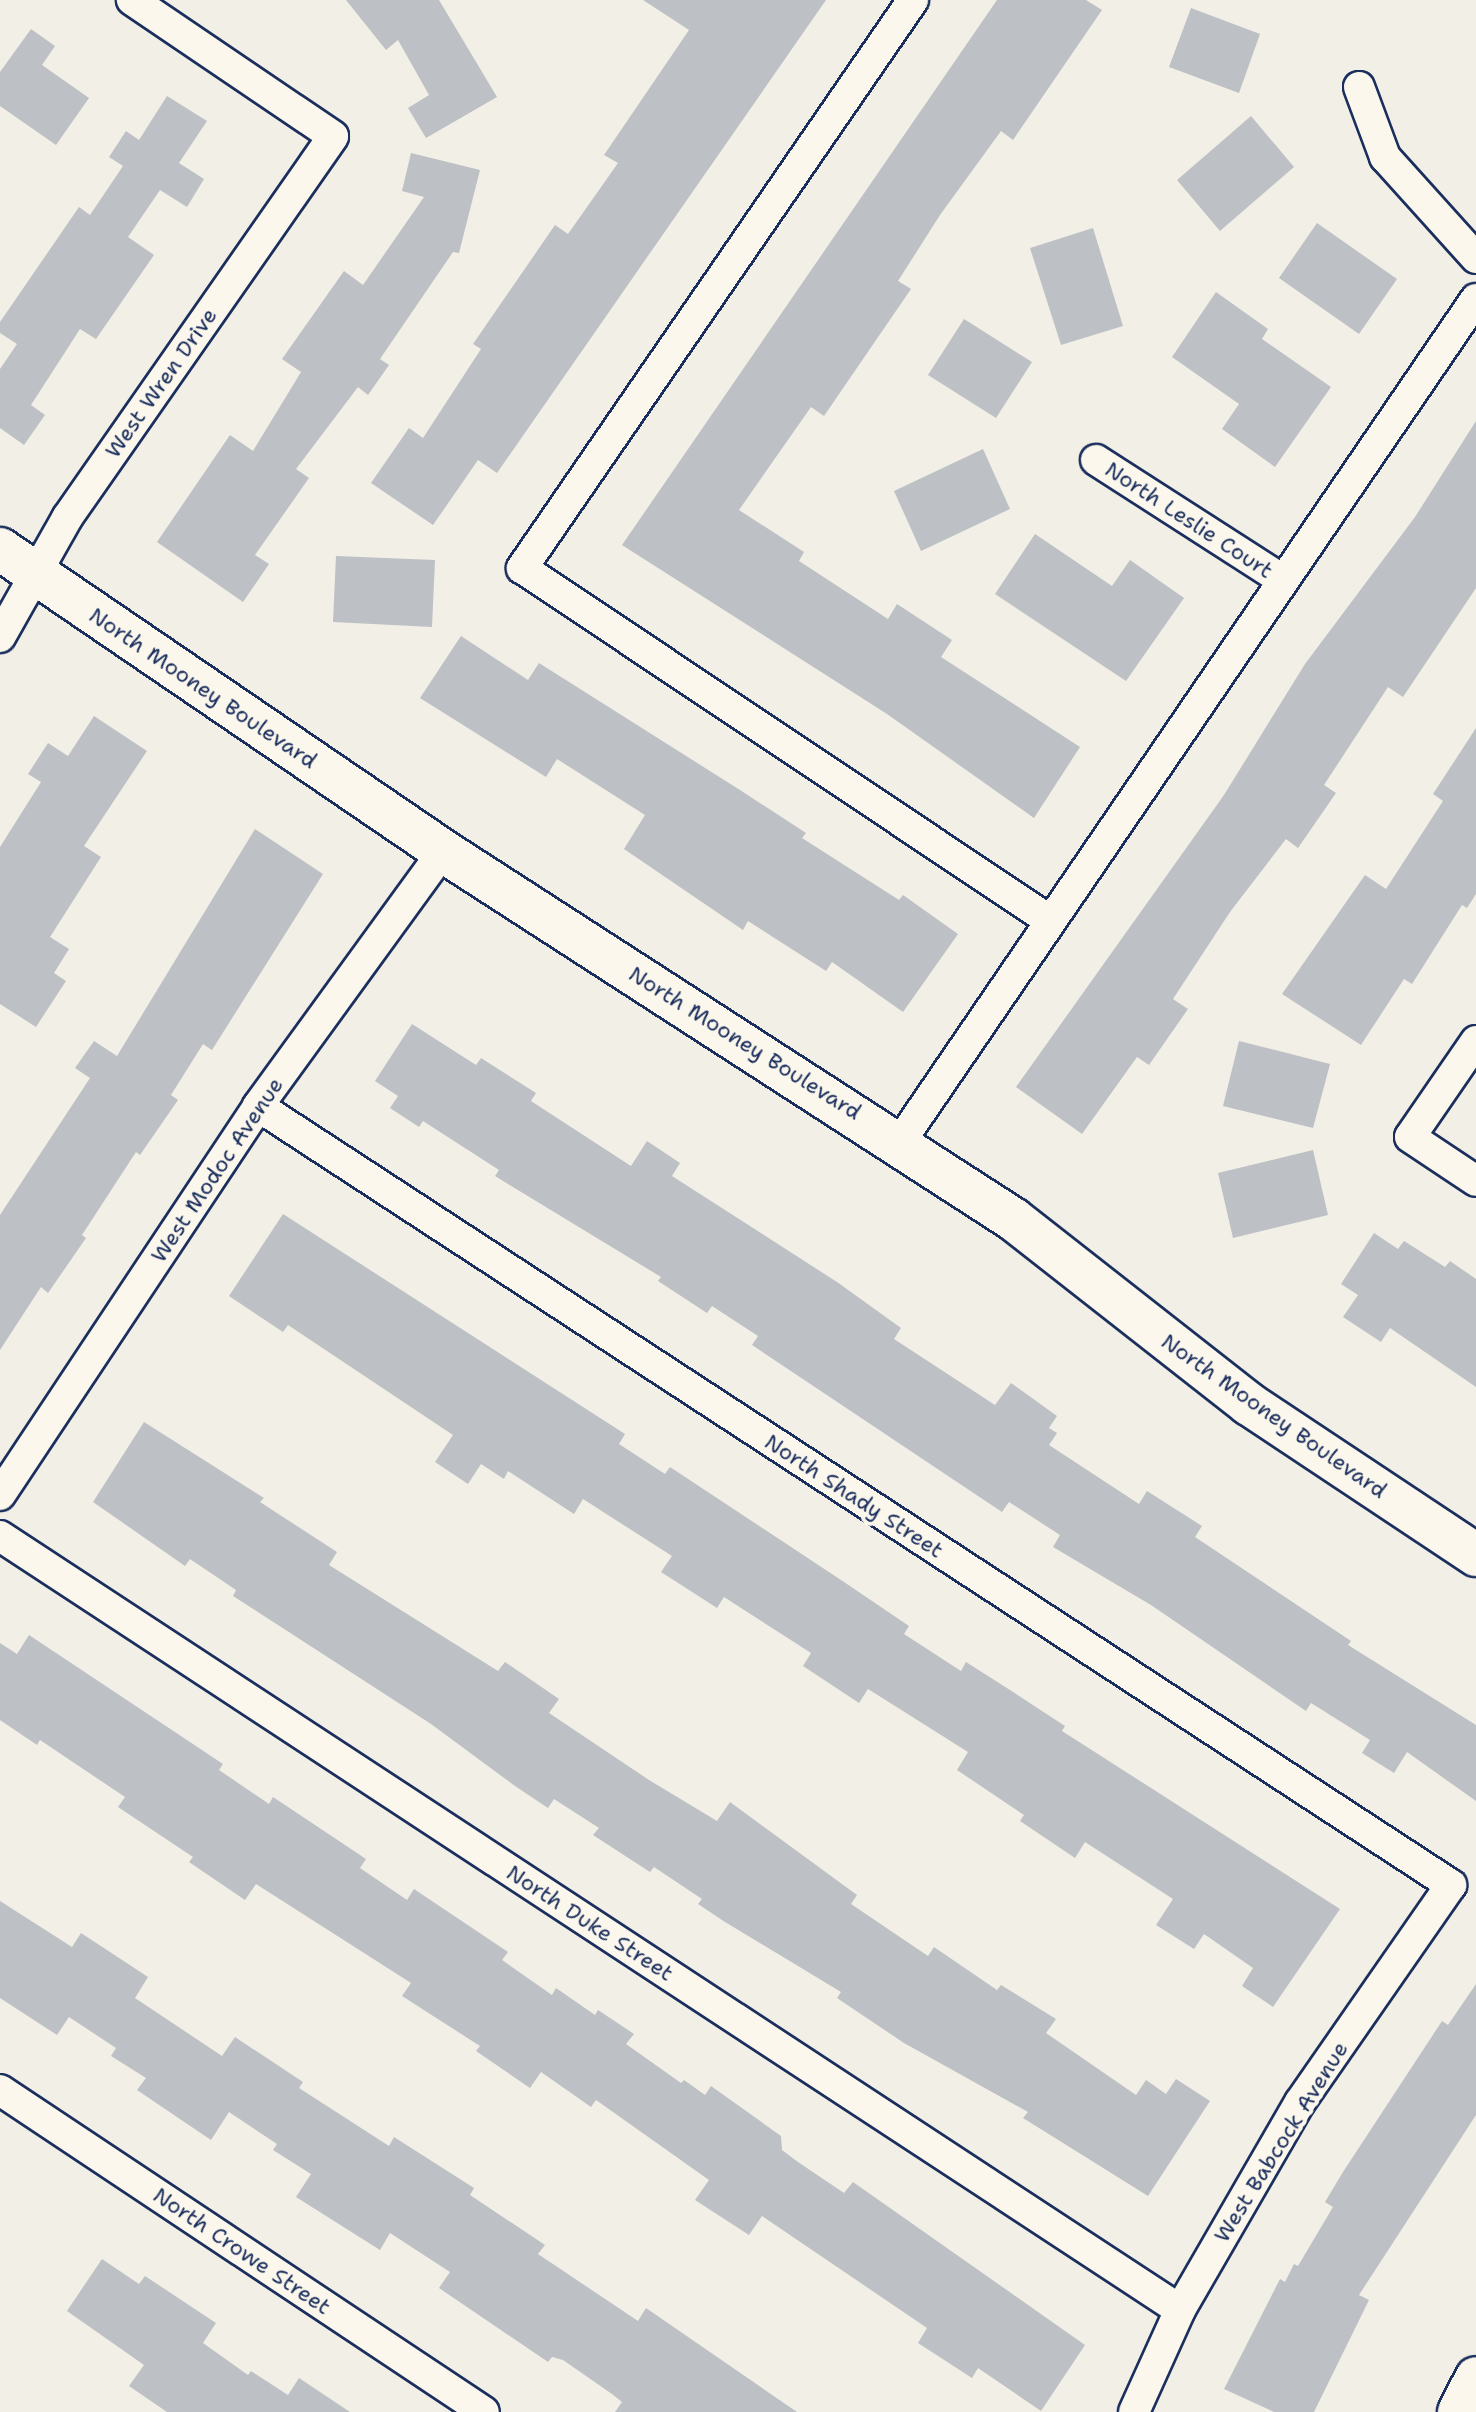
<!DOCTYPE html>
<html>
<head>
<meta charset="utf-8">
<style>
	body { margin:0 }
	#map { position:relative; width:1476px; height:2412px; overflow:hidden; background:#f2efe6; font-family:"Shantell Sans",sans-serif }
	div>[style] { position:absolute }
	.building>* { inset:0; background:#bdc0c4 }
	.roads { filter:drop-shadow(2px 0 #1b2f5e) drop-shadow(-2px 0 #1b2f5e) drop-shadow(0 2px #1b2f5e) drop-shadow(0 -2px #1b2f5e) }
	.street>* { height:30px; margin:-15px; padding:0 15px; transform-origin:15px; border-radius:15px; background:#fbf7ec }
	.secondary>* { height:42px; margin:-21px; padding:0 21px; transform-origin:21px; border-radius:21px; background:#fbf7ec }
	span { translate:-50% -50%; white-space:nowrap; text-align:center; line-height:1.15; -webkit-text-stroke:8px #fbf7ec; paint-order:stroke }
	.street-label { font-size:22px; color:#1b2f5e }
</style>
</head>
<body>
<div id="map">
	<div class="building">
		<div style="clip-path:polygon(346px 0,439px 0,497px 97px,426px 138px,408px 108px,429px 95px,398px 40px,386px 50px)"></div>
		<div style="clip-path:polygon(643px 0,826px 0,497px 473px,478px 460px,433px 525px,371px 483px,409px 428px,423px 438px,481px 349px,473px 344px,555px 225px,568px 234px,618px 163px,604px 155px,689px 30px)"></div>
		<div style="clip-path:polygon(997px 0,1086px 0,1102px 10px,1013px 140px,1001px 131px,940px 215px,898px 281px,911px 289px,824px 416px,811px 407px,739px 510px,804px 552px,799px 561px,888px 619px,897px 604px,952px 640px,941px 657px,1080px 747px,1034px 818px,887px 714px,622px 545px)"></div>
		<div style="clip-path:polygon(1191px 8px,1260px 34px,1239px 93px,1169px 67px)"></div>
		<div style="clip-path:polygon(31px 29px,55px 46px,42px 65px,89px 98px,56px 145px,0 106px,0 72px)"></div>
		<div style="clip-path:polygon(167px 96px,207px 121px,179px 163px,204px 179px,187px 207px,160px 190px,128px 237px,154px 255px,96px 339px,80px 329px,31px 405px,45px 415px,24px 445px,0 428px,0 369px,17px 344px,0 333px,0 322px,79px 207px,90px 215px,123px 166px,109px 157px,126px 131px,139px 140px)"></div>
		<div style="clip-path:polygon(1251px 116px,1294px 167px,1220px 231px,1177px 180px)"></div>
		<div style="clip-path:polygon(411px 153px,480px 170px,459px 253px,453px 252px,380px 359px,389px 365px,368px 395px,358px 387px,296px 469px,309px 478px,255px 555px,269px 564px,243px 602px,157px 542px,230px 435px,253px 451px,301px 372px,282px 359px,344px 271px,363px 285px,424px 197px,402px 191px)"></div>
		<div style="clip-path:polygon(1317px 223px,1397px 279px,1359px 334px,1279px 278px)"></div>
		<div style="clip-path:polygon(1093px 228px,1123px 326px,1061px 345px,1030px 248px)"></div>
		<div style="clip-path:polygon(1216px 292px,1268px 329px,1262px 339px,1331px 387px,1275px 467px,1222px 429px,1239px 404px,1172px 357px)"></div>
		<div style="clip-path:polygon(964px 319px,1032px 362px,996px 418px,928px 375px)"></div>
		<div style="clip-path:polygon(1476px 421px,1476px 588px,1403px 697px,1388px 687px,1324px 785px,1336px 793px,1298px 848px,1286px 839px,1230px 912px,1173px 999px,1188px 1009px,1149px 1065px,1137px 1057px,1082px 1134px,1016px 1087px,1224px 795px,1305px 664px,1415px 517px)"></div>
		<div style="clip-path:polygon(983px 449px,1010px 509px,921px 551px,894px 491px)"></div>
		<div style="clip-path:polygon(1035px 534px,1112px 586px,1130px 560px,1184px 598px,1126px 681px,995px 594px)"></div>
		<div style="clip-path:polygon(336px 556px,435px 560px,432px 627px,333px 622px)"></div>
		<div style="clip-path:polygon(461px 636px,528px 680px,539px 663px,740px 790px,806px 833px,802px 838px,899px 900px,903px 895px,958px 934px,903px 1012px,832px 962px,826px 971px,748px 921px,743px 930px,624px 849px,645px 815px,557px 759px,546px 777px,420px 698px)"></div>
		<div style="clip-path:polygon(94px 716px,147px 751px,84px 846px,101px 857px,50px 937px,69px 949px,54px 973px,66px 981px,36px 1027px,0 1004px,0 847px,41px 782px,28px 774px,48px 743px,68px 756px)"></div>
		<div style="clip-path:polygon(1476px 728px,1476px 894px,1467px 908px,1462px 905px,1412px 984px,1404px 979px,1361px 1045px,1282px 994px,1365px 875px,1386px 889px,1443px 801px,1433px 794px)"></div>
		<div style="clip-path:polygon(255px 829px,323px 874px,212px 1050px,203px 1044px,171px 1095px,178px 1100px,140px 1155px,136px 1152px,82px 1235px,86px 1238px,48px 1293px,41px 1287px,0 1350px,0 1215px,90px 1078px,75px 1068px,94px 1041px,117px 1056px)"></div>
		<div style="clip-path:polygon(412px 1024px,476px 1065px,481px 1058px,536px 1093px,531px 1101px,631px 1166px,647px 1141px,680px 1163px,672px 1176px,837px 1282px,901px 1328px,894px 1339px,995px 1405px,1011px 1383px,1057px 1416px,1049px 1428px,1057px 1433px,1049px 1445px,1139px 1504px,1147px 1491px,1202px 1526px,1195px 1537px,1351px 1641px,1348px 1645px,1476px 1725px,1476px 1801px,1407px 1752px,1394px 1773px,1362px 1753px,1370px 1740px,1311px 1703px,1306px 1711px,1151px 1605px,1053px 1547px,1060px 1535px,1009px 1502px,1002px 1512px,752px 1345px,758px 1336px,712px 1306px,707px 1313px,658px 1281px,661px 1277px,495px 1176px,499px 1170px,423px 1121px,419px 1127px,390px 1108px,398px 1096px,375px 1081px)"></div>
		<div style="clip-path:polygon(1239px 1041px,1330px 1064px,1313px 1128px,1223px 1106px)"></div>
		<div style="clip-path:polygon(1313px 1150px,1328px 1215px,1233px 1238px,1218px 1173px)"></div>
		<div style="clip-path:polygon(283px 1214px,625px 1434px,619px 1444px,665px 1474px,670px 1467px,844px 1582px,909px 1626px,904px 1634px,961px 1671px,966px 1662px,1010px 1690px,1065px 1726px,1062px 1731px,1340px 1909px,1273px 2007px,1242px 1986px,1253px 1968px,1204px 1934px,1194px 1949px,1156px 1925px,1173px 1899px,1085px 1842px,1075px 1858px,1020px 1821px,1024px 1815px,957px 1770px,968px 1752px,868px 1689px,859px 1703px,803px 1666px,811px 1653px,724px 1597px,717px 1608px,661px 1572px,672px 1556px,583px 1499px,574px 1514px,508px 1471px,504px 1479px,481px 1464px,468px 1484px,435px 1462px,453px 1435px,288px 1325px,283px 1332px,229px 1296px)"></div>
		<div style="clip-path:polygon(1374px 1233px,1398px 1249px,1404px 1241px,1445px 1267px,1450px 1261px,1476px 1279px,1476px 1387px,1390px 1328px,1381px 1342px,1343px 1317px,1358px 1295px,1341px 1284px)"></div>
		<div style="clip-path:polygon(144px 1422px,264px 1498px,260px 1502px,337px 1552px,329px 1565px,498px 1671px,505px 1662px,559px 1699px,549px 1713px,649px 1780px,717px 1821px,730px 1802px,857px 1895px,851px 1904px,928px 1956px,934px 1947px,997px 1990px,1001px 1985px,1056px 2019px,1046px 2033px,1136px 2095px,1146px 2080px,1166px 2094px,1176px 2079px,1210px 2101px,1148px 2196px,1023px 2118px,1028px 2112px,904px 2043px,837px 1998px,841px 1992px,725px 1922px,698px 1904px,702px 1899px,654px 1867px,650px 1872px,593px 1835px,599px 1828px,554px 1799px,548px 1808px,515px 1786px,431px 1724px,233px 1596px,236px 1590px,190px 1559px,185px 1566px,93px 1502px)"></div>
		<div style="clip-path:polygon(29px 1635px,223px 1764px,219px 1770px,269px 1804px,273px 1797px,366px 1859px,360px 1868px,407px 1900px,414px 1889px,508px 1952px,502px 1960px,552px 1995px,556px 1988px,595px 2015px,598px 2010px,634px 2034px,626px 2044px,681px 2083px,684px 2080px,705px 2095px,711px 2086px,781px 2136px,782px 2150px,798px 2162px,844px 2193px,853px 2182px,1085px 2345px,1041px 2411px,978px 2368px,972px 2378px,918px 2343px,927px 2328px,762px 2216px,749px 2235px,695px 2200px,709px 2180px,596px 2100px,591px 2107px,541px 2072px,530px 2088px,476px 2051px,480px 2046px,402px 1996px,411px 1983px,256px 1884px,245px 1900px,189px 1862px,193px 1857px,118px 1807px,125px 1797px,40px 1740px,37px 1745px,0 1720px,0 1643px,17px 1654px)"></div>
		<div style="clip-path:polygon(0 1901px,72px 1947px,81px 1933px,148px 1977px,135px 1998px,222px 2056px,235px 2037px,303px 2082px,299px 2088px,389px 2146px,394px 2137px,474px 2188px,470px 2195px,545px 2245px,538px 2254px,638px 2321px,646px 2308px,797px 2412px,615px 2412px,622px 2402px,612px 2394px,563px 2360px,552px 2357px,548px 2362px,439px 2288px,450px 2272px,390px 2233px,380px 2250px,296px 2197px,311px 2174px,273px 2150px,277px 2144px,229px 2112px,211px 2140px,137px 2090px,146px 2078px,111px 2056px,116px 2048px,69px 2017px,57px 2035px,0 1998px)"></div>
		<div style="clip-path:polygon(1476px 1984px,1476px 2115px,1359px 2295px,1369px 2300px,1314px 2412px,1274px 2412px,1224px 2389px,1280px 2279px,1285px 2282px,1294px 2264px,1298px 2266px,1333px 2207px,1325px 2202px,1343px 2172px,1442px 2021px,1448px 2025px)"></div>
		<div style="clip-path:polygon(102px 2259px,139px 2284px,145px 2276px,216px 2323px,203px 2343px,248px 2375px,251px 2371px,288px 2395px,299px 2378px,350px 2412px,167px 2412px,129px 2386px,144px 2365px,67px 2311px)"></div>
	</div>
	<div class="roads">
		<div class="street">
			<div style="left:913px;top:0;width:690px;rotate:124.54deg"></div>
			<div style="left:522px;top:568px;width:634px;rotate:33.74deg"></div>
			<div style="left:1359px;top:87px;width:75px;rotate:69.6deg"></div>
			<div style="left:1385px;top:157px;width:136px;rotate:48deg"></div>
			<div style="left:1096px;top:460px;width:222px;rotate:32.7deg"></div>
			<div style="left:0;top:637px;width:137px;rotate:-60.6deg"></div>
			<div style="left:67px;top:518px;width:465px;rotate:-55.1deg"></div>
			<div style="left:333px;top:136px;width:243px;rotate:-145.9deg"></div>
			<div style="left:1476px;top:1041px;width:116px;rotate:124.5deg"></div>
			<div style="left:1410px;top:1137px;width:79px;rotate:33.7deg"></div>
			<div style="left:258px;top:1106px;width:1425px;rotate:33.14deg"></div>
			<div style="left:1451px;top:1885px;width:264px;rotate:124.8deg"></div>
			<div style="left:1300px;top:2102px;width:240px;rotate:120deg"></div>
			<div style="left:1180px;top:2310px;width:112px;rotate:114.3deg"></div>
			<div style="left:900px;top:1142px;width:1021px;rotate:-55.66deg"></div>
			<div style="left:0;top:1495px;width:467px;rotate:-56.4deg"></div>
			<div style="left:258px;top:1106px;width:315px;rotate:-54deg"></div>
			<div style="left:0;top:1536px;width:1411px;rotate:33.26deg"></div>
			<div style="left:0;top:2090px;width:581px;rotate:33.64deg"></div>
		</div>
		<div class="secondary">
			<div style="left:0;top:549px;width:536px;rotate:34.28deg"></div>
			<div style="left:443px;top:851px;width:678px;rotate:32.85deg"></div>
			<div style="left:1013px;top:1219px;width:300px;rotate:38.1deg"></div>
			<div style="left:1249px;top:1404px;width:273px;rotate:33.6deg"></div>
			<div style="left:1459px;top:2412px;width:38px;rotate:-63deg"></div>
		</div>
	</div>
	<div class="street-label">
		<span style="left:161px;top:383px;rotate:-55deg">West Wren Drive</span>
		<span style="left:1189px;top:520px;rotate:33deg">North Leslie Court</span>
		<span style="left:203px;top:688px;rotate:34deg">North Mooney Boulevard</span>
		<span style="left:745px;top:1043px;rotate:32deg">North Mooney Boulevard</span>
		<span style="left:217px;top:1170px;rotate:-56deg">West Modoc Avenue</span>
		<span style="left:1274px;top:1416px;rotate:35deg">North Mooney Boulevard</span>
		<span style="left:854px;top:1496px;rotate:33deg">North Shady Street</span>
		<span style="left:590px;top:1923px;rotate:33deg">North Duke Street</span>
		<span style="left:1281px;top:2142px;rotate:-58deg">West Babcock Avenue</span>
		<span style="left:242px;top:2251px;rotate:34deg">North Crowe Street</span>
	</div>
</div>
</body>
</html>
